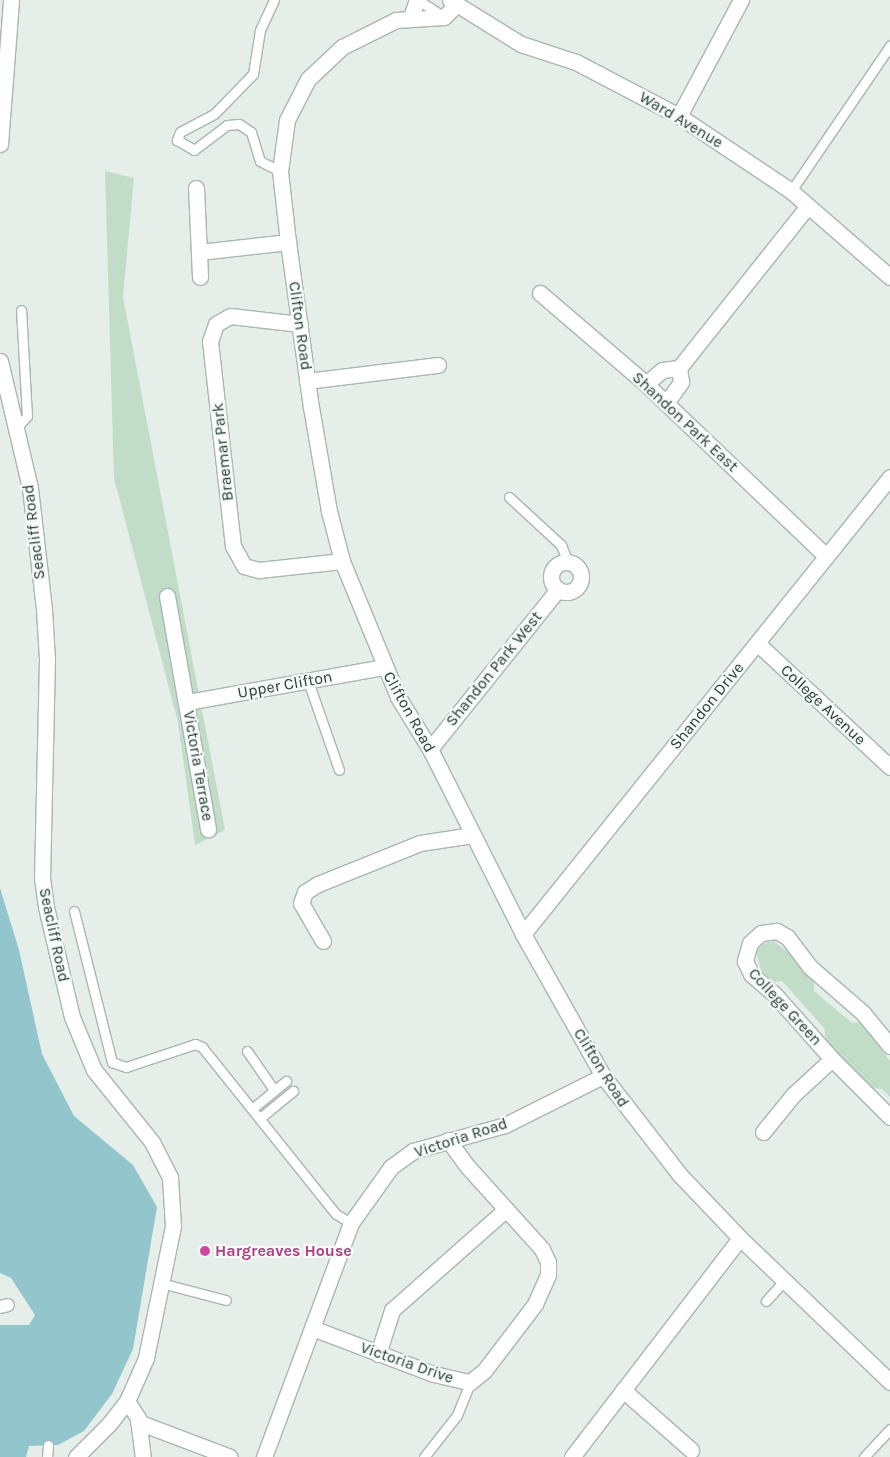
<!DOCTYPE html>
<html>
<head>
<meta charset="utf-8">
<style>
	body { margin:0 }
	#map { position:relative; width:890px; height:1457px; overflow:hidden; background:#e6eeea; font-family:Karla,sans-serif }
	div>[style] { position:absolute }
	.green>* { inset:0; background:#c1ddc8 }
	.water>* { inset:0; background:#93c5cd }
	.roads { filter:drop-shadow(1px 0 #a9b6b1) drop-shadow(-1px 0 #a9b6b1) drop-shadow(0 1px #a9b6b1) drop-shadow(0 -1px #a9b6b1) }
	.service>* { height:9px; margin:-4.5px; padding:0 4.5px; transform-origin:4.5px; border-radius:4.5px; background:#fff }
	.pedestrian>* { height:12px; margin:-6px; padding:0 6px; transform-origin:6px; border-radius:6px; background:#fff }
	.minor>* { height:15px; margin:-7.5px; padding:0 7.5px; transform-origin:7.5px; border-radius:7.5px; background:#fff }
	.minor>.ring { margin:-7.5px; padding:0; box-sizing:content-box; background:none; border:15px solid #fff; border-radius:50% }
	.tertiary>* { height:15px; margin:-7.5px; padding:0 7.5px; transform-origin:7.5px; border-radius:7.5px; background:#fff }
	.dots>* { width:14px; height:14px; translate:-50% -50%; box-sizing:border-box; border:2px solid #f6faf8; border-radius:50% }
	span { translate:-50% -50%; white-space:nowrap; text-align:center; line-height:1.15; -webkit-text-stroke:4.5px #f6faf8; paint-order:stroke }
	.street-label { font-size:16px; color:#263e37 }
	.hotel-label { font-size:16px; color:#b23c85; font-weight:700 }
	.left { translate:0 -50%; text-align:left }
</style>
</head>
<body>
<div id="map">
	<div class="green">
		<div style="clip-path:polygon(105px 171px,134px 178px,123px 297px,225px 830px,195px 845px,178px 722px,114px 478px)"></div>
		<div style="clip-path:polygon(773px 941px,790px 953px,802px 971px,814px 982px,814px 991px,852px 1023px,860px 1022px,890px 1061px,890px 1097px,882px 1089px,872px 1088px,826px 1041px,824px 1028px,782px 981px,774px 982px,761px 971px,756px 951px,763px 944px)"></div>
	</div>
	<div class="water">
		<div style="clip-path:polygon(0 888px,19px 950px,42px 1054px,74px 1116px,133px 1165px,157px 1207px,133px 1349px,112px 1394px,84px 1431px,58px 1445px,29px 1446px,26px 1457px,0 1457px,0 1325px,29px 1325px,35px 1315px,11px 1278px,0 1273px)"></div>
	</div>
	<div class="roads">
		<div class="service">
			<div style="left:274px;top:0;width:33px;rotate:115deg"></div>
			<div style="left:260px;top:30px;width:45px;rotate:99deg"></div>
			<div style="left:253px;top:74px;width:56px;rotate:134.3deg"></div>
			<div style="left:214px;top:114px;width:38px;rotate:152deg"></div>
			<div style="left:180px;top:132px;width:9px;rotate:111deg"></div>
			<div style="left:177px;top:140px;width:20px;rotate:30deg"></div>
			<div style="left:194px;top:150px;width:41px;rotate:-37.1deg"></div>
			<div style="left:227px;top:125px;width:12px;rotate:-5deg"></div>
			<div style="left:239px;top:124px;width:14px;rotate:34deg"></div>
			<div style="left:251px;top:132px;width:30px;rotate:73deg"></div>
			<div style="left:260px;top:161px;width:22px;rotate:27deg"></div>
			<div style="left:418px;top:0;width:31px;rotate:33deg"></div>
			<div style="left:791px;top:191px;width:176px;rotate:-55.7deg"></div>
			<div style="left:16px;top:428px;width:16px;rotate:-47deg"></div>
			<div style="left:27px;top:416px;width:106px;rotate:-93.2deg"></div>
			<div style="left:509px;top:497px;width:71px;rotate:42.7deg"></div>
			<div style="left:561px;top:545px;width:18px;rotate:68deg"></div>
			<div style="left:308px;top:681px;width:94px;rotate:70.8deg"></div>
			<div style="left:74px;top:911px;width:156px;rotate:75.9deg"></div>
			<div style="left:112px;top:1062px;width:15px;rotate:20deg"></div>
			<div style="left:126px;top:1067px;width:73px;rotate:-18.4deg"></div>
			<div style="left:195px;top:1044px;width:8px;rotate:23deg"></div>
			<div style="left:202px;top:1047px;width:214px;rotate:51.3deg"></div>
			<div style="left:336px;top:1214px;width:17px;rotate:31deg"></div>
			<div style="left:247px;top:1051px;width:47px;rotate:55.3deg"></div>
			<div style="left:253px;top:1108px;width:43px;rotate:-39.3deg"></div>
			<div style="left:260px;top:1118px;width:43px;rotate:-39.3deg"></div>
			<div style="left:161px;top:1283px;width:67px;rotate:14.7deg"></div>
			<div style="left:766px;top:1301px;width:27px;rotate:-48deg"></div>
			<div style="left:47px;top:1457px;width:12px;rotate:-85deg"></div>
			<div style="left:424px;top:1457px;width:53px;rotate:-51.8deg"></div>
			<div style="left:457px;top:1415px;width:35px;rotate:-68deg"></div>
			<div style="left:864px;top:1457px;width:38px;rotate:-47deg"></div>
		</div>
		<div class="pedestrian">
			<div style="left:0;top:1307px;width:8px;rotate:-14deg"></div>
		</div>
		<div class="minor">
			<div style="left:450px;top:0;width:84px;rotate:31.8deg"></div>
			<div style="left:521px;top:44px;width:58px;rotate:18.1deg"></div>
			<div style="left:576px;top:62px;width:116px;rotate:27.7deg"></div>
			<div style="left:679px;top:116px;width:135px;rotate:33.8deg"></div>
			<div style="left:791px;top:191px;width:131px;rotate:41deg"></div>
			<div style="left:457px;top:4px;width:18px;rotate:135deg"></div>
			<div style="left:444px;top:17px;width:48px;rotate:176.4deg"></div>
			<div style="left:396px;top:20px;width:60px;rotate:153.4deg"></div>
			<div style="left:342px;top:47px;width:47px;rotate:136.7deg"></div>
			<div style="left:308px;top:79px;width:46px;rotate:117.1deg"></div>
			<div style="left:287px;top:120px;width:51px;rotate:97.8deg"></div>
			<div style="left:280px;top:171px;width:71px;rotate:83.6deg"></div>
			<div style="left:288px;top:242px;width:167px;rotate:82.1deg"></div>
			<div style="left:311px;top:407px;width:106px;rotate:80.2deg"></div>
			<div style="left:329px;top:511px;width:52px;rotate:75.4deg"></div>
			<div style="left:342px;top:561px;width:147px;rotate:67.6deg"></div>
			<div style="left:398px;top:697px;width:61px;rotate:58.4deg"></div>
			<div style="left:430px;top:749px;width:207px;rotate:63.3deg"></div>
			<div style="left:523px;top:934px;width:163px;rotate:60.6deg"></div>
			<div style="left:603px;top:1076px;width:125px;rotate:52.1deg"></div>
			<div style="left:680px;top:1175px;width:87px;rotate:46.4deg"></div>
			<div style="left:740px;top:1238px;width:208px;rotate:43.8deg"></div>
			<div style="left:411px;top:17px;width:18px;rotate:-71deg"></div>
			<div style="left:679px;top:116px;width:132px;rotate:-61.9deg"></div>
			<div style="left:196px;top:188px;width:89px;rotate:87.4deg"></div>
			<div style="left:199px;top:252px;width:90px;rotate:-6.4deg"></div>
			<div style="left:540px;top:293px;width:140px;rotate:40.6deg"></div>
			<div style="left:646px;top:384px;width:249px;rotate:43.7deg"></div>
			<div style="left:300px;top:324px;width:70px;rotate:-173.5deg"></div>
			<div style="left:230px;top:316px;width:16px;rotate:150deg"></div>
			<div style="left:216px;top:324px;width:18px;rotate:109deg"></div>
			<div style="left:210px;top:341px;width:206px;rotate:83.6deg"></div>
			<div style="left:233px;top:546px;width:23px;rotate:61deg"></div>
			<div style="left:244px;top:566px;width:16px;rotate:15deg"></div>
			<div style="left:259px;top:570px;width:83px;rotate:-6.2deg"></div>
			<div style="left:307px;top:381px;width:132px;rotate:-7deg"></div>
			<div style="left:646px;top:384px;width:21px;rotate:-41deg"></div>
			<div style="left:662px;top:370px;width:17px;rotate:-7deg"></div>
			<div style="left:666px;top:403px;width:26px;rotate:-54deg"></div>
			<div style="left:681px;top:382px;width:14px;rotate:-98deg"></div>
			<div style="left:679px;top:368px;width:207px;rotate:-51.5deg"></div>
			<div class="ring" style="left:551px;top:562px;width:15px;height:15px"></div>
			<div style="left:167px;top:596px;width:237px;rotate:80deg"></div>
			<div style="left:757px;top:643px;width:182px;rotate:43deg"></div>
			<div style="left:187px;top:702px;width:200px;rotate:-10.1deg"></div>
			<div style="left:430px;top:749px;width:205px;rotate:-51.3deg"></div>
			<div style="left:523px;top:934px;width:586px;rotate:-51.23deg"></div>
			<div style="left:323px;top:941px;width:44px;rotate:-120.1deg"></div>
			<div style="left:301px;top:903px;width:12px;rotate:-70deg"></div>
			<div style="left:305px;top:892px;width:15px;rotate:-32deg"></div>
			<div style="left:318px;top:884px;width:110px;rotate:-21.9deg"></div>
			<div style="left:420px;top:843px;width:53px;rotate:-8.7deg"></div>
			<div style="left:890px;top:1046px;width:43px;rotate:-129.3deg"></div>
			<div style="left:863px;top:1013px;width:70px;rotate:-139deg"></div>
			<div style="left:810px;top:967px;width:38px;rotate:-127deg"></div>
			<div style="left:787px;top:937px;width:12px;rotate:-149deg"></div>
			<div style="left:777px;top:931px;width:16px;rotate:173deg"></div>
			<div style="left:761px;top:933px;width:15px;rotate:138deg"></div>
			<div style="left:750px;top:943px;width:19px;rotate:106deg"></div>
			<div style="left:745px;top:961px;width:14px;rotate:65deg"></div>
			<div style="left:751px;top:974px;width:33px;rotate:41deg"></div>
			<div style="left:776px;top:996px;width:84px;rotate:48.4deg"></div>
			<div style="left:832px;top:1059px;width:82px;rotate:45deg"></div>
			<div style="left:763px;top:1132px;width:48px;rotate:-51deg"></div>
			<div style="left:793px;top:1095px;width:53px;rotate:-42.7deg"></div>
			<div style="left:312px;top:1328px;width:130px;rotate:20.7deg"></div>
			<div style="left:434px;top:1374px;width:37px;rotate:13deg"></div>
			<div style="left:470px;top:1382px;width:18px;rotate:-38deg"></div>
			<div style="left:484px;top:1371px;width:84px;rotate:-52.7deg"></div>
			<div style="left:535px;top:1304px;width:32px;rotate:-66deg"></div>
			<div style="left:548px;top:1275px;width:13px;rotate:-90deg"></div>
			<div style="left:548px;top:1262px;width:14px;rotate:-115deg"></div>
			<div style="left:542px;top:1249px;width:112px;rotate:-132.1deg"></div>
			<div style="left:467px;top:1166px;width:32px;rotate:-126deg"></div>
			<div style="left:378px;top:1354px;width:46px;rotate:-72.3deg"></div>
			<div style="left:392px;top:1310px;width:152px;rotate:-41.5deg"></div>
			<div style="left:623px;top:1390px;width:91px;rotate:41.4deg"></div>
			<div style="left:127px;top:1401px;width:20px;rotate:57deg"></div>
			<div style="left:138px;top:1418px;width:39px;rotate:83deg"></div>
			<div style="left:138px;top:1422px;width:98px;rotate:20.8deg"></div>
			<div style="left:264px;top:1457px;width:250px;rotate:-69.6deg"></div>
			<div style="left:351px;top:1223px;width:69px;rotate:-54.5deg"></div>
			<div style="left:391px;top:1167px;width:27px;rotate:-36deg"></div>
			<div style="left:413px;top:1151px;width:96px;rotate:-15.8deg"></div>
			<div style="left:505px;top:1125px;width:110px;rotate:-26.6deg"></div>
			<div style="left:572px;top:1457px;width:276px;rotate:-52.5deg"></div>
		</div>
		<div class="tertiary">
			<div style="left:0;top:144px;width:144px;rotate:-85.6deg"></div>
			<div style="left:0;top:361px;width:130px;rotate:76.7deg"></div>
			<div style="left:30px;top:488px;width:122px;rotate:83.4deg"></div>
			<div style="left:44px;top:609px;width:50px;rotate:86.6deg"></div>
			<div style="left:47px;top:659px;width:219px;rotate:91.3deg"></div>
			<div style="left:42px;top:878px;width:29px;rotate:82deg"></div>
			<div style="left:46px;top:907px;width:113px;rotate:76.7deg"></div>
			<div style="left:72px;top:1017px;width:57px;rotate:67.5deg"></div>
			<div style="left:94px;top:1070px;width:92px;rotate:51.1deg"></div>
			<div style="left:152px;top:1142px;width:39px;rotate:63deg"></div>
			<div style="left:170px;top:1177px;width:49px;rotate:86.5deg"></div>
			<div style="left:173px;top:1226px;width:135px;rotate:101.6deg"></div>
			<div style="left:146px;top:1358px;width:47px;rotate:113.8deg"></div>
			<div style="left:127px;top:1401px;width:28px;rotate:128deg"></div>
			<div style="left:110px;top:1423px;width:48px;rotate:135deg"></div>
		</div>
	</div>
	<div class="dots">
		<div style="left:205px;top:1251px;background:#d1479c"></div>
	</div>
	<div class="street-label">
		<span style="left:681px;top:120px;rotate:31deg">Ward Avenue</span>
		<span style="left:300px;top:326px;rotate:82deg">Clifton Road</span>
		<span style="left:685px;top:422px;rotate:43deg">Shandon Park East</span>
		<span style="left:223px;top:452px;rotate:-96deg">Braemar Park</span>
		<span style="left:34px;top:532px;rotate:-97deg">Seacliff Road</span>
		<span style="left:494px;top:669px;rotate:-51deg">Shandon Park West</span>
		<span style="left:285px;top:685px;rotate:-10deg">Upper Clifton</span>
		<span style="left:823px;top:705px;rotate:43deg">College Avenue</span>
		<span style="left:707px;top:706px;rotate:-51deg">Shandon Drive</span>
		<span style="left:409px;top:712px;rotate:61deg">Clifton Road</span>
		<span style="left:198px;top:766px;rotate:80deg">Victoria Terrace</span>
		<span style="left:54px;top:935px;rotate:78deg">Seacliff Road</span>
		<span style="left:785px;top:1007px;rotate:47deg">College Green</span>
		<span style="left:601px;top:1068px;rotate:58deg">Clifton Road</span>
		<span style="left:461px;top:1138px;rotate:-18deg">Victoria Road</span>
		<span style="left:407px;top:1363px;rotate:19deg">Victoria Drive</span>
	</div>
	<div class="hotel-label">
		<span class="left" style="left:215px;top:1251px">Hargreaves House</span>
	</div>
</div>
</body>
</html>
